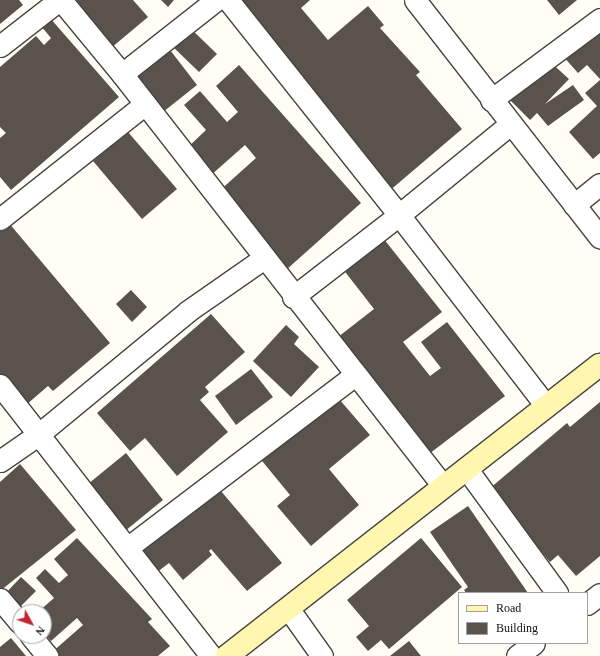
<!DOCTYPE html>
<html>
<head>
<meta charset="utf-8">
<style>
	body { margin:0 }
	#map { position:relative; width:600px; height:656px; overflow:hidden; background:#fffdf5; font-family:Georgia,serif }
	div>[style] { position:absolute }
	.building>* { inset:0; background:#5a524d }
	.roads { filter:drop-shadow(1px 0 #444) drop-shadow(-1px 0 #444) drop-shadow(0 1px #444) drop-shadow(0 -1px #444) }
	.street>* { height:21px; margin:-10.5px; padding:0 10.5px; transform-origin:10.5px; border-radius:10.5px; background:#fff }
	.secondary>* { height:22px; margin:-11px; padding:0 11px; transform-origin:11px; border-radius:11px; background:#fff6b0 }
	span { translate:-50% -50%; white-space:nowrap; text-align:center; line-height:1.15; -webkit-text-stroke:4px #fff; paint-order:stroke }
	.legend { position:absolute; left:458px; top:592px; width:130px; height:52px; box-sizing:border-box; background:#fff; border:1px solid #a0a0a0; margin:0; padding:5px 7px; list-style:none; font-size:12px; color:#111 }
	.legend li { display:flex; align-items:center; gap:8px; height:20px }
	.legend b { width:20px; border:1px solid #a0a0a0 }
	.north { position:absolute; left:12px; top:604px; width:40px; height:40px; box-sizing:border-box; background:#fff; border:1px solid #a0a0a0; border-radius:50%; rotate:130deg; font-size:11px; font-weight:700; line-height:16px; text-align:center; color:#111 }
	.north::after { content:''; display:block; margin:auto; width:14px; height:18px; background:#c4262e; clip-path:polygon(50% 0,100% 100%,50% 72%,0 100%) }
</style>
</head>
<body>
<div id="map">
	<div class="building">
		<div style="clip-path:polygon(0 0,19px 0,23px 5px,0 24px)"></div>
		<div style="clip-path:polygon(71px 0,133px 0,148px 17px,111px 48px)"></div>
		<div style="clip-path:polygon(161px 0,174px 0,168px 7px)"></div>
		<div style="clip-path:polygon(234px 0,310px 0,301px 8px,328px 40px,368px 6px,384px 25px,380px 28px,420px 72px,416px 75px,462px 129px,388px 192px,349px 146px,354px 141px)"></div>
		<div style="clip-path:polygon(547px 0,577px 0,559px 15px)"></div>
		<div style="clip-path:polygon(50px 18px,119px 97px,11px 190px,0 177px,0 138px,6px 133px,0 127px,0 67px,36px 36px,44px 45px,51px 38px,41px 26px)"></div>
		<div style="clip-path:polygon(600px 21px,600px 79px,587px 65px,578px 73px,562px 55px)"></div>
		<div style="clip-path:polygon(187px 25px,217px 54px,199px 72px,170px 44px)"></div>
		<div style="clip-path:polygon(167px 46px,197px 85px,163px 112px,126px 79px)"></div>
		<div style="clip-path:polygon(547px 59px,569px 79px,545px 104px,573px 85px,584px 100px,548px 126px,537px 113px,530px 120px,509px 99px)"></div>
		<div style="clip-path:polygon(239px 65px,361px 203px,286px 270px,217px 193px,256px 158px,245px 145px,210px 176px,186px 149px,206px 130px,184px 105px,200px 91px,227px 122px,238px 112px,216px 86px)"></div>
		<div style="clip-path:polygon(600px 80px,600px 153px,593px 159px,569px 132px,597px 106px,585px 93px)"></div>
		<div style="clip-path:polygon(128px 132px,177px 189px,142px 219px,93px 161px)"></div>
		<div style="clip-path:polygon(8px 222px,110px 343px,53px 391px,48px 386px,26px 405px,0 374px,0 230px)"></div>
		<div style="clip-path:polygon(379px 233px,442px 312px,403px 342px,430px 376px,441px 368px,421px 342px,447px 322px,505px 396px,425px 457px,338px 337px,374px 309px,339px 264px)"></div>
		<div style="clip-path:polygon(131px 290px,147px 307px,132px 322px,116px 304px)"></div>
		<div style="clip-path:polygon(211px 314px,245px 352px,205px 387px,209px 392px,200px 400px,228px 432px,177px 476px,145px 438px,130px 451px,97px 413px)"></div>
		<div style="clip-path:polygon(286px 325px,299px 337px,294px 344px,319px 367px,291px 397px,253px 361px)"></div>
		<div style="clip-path:polygon(251px 369px,273px 397px,236px 425px,215px 396px)"></div>
		<div style="clip-path:polygon(333px 392px,370px 435px,329px 469px,359px 505px,311px 546px,277px 506px,290px 495px,258px 456px)"></div>
		<div style="clip-path:polygon(600px 402px,600px 556px,576px 576px,558px 555px,550px 562px,489px 489px,567px 423px,570px 427px)"></div>
		<div style="clip-path:polygon(126px 453px,163px 500px,125px 531px,88px 484px)"></div>
		<div style="clip-path:polygon(20px 464px,76px 530px,0 591px,0 482px)"></div>
		<div style="clip-path:polygon(215px 484px,282px 563px,247px 591px,211px 549px,209px 551px,212px 555px,183px 580px,169px 563px,156px 573px,136px 550px)"></div>
		<div style="clip-path:polygon(468px 506px,528px 593px,466px 593px,464px 590px,468px 587px,430px 532px)"></div>
		<div style="clip-path:polygon(77px 538px,152px 619px,148px 622px,170px 646px,158px 656px,54px 656px,51px 653px,83px 625px,77px 618px,51px 641px,44px 634px,44px 612px,38px 612px,54px 598px,36px 578px,45px 569px,59px 583px,68px 575px,54px 559px)"></div>
		<div style="clip-path:polygon(421px 538px,462px 587px,389px 649px,381px 640px,368px 651px,356px 637px,369px 626px,347px 600px)"></div>
		<div style="clip-path:polygon(21px 577px,36px 591px,18px 609px,4px 595px)"></div>
		<div style="clip-path:polygon(11px 638px,26px 656px,0 656px,0 647px)"></div>
		<div style="clip-path:polygon(409px 641px,421px 656px,390px 656px)"></div>
	</div>
	<div class="roads">
		<div class="street">
			<div style="left:61px;top:0;width:96px;rotate:50.5deg"></div>
			<div style="left:122px;top:74px;width:120px;rotate:-38.2deg"></div>
			<div style="left:228px;top:0;width:275px;rotate:51.5deg"></div>
			<div style="left:399px;top:215px;width:241px;rotate:52.4deg"></div>
			<div style="left:415px;top:0;width:301px;rotate:52.1deg"></div>
			<div style="left:0;top:46px;width:75px;rotate:-37.9deg"></div>
			<div style="left:122px;top:74px;width:522px;rotate:52.08deg"></div>
			<div style="left:491px;top:100px;width:136px;rotate:-36.6deg"></div>
			<div style="left:574px;top:205px;width:33px;rotate:-39deg"></div>
			<div style="left:0;top:219px;width:185px;rotate:-38.4deg"></div>
			<div style="left:293px;top:297px;width:134px;rotate:-37.7deg"></div>
			<div style="left:399px;top:215px;width:144px;rotate:-39.3deg"></div>
			<div style="left:0;top:385px;width:343px;rotate:52.1deg"></div>
			<div style="left:0;top:461px;width:47px;rotate:-34.7deg"></div>
			<div style="left:39px;top:434px;width:193px;rotate:-39.5deg"></div>
			<div style="left:188px;top:311px;width:93px;rotate:-34.9deg"></div>
			<div style="left:466px;top:468px;width:155px;rotate:53.9deg"></div>
			<div style="left:127px;top:548px;width:286px;rotate:-37.2deg"></div>
			<div style="left:0;top:599px;width:31px;rotate:50deg"></div>
			<div style="left:587px;top:604px;width:16px;rotate:-38deg"></div>
			<div style="left:288px;top:608px;width:59px;rotate:54.7deg"></div>
			<div style="left:31px;top:636px;width:26px;rotate:51deg"></div>
			<div style="left:517px;top:656px;width:21px;rotate:-37deg"></div>
		</div>
		<div class="secondary">
			<div style="left:227px;top:656px;width:473px;rotate:-38deg"></div>
		</div>
	</div>
	<ul class="legend">
	<li><b style="height:5px;background:#fff6b0"></b>Road</li>
	<li><b style="height:11px;background:#5a524d"></b>Building</li>
	</ul>
	<div class="north">N</div>
</div>
</body>
</html>
